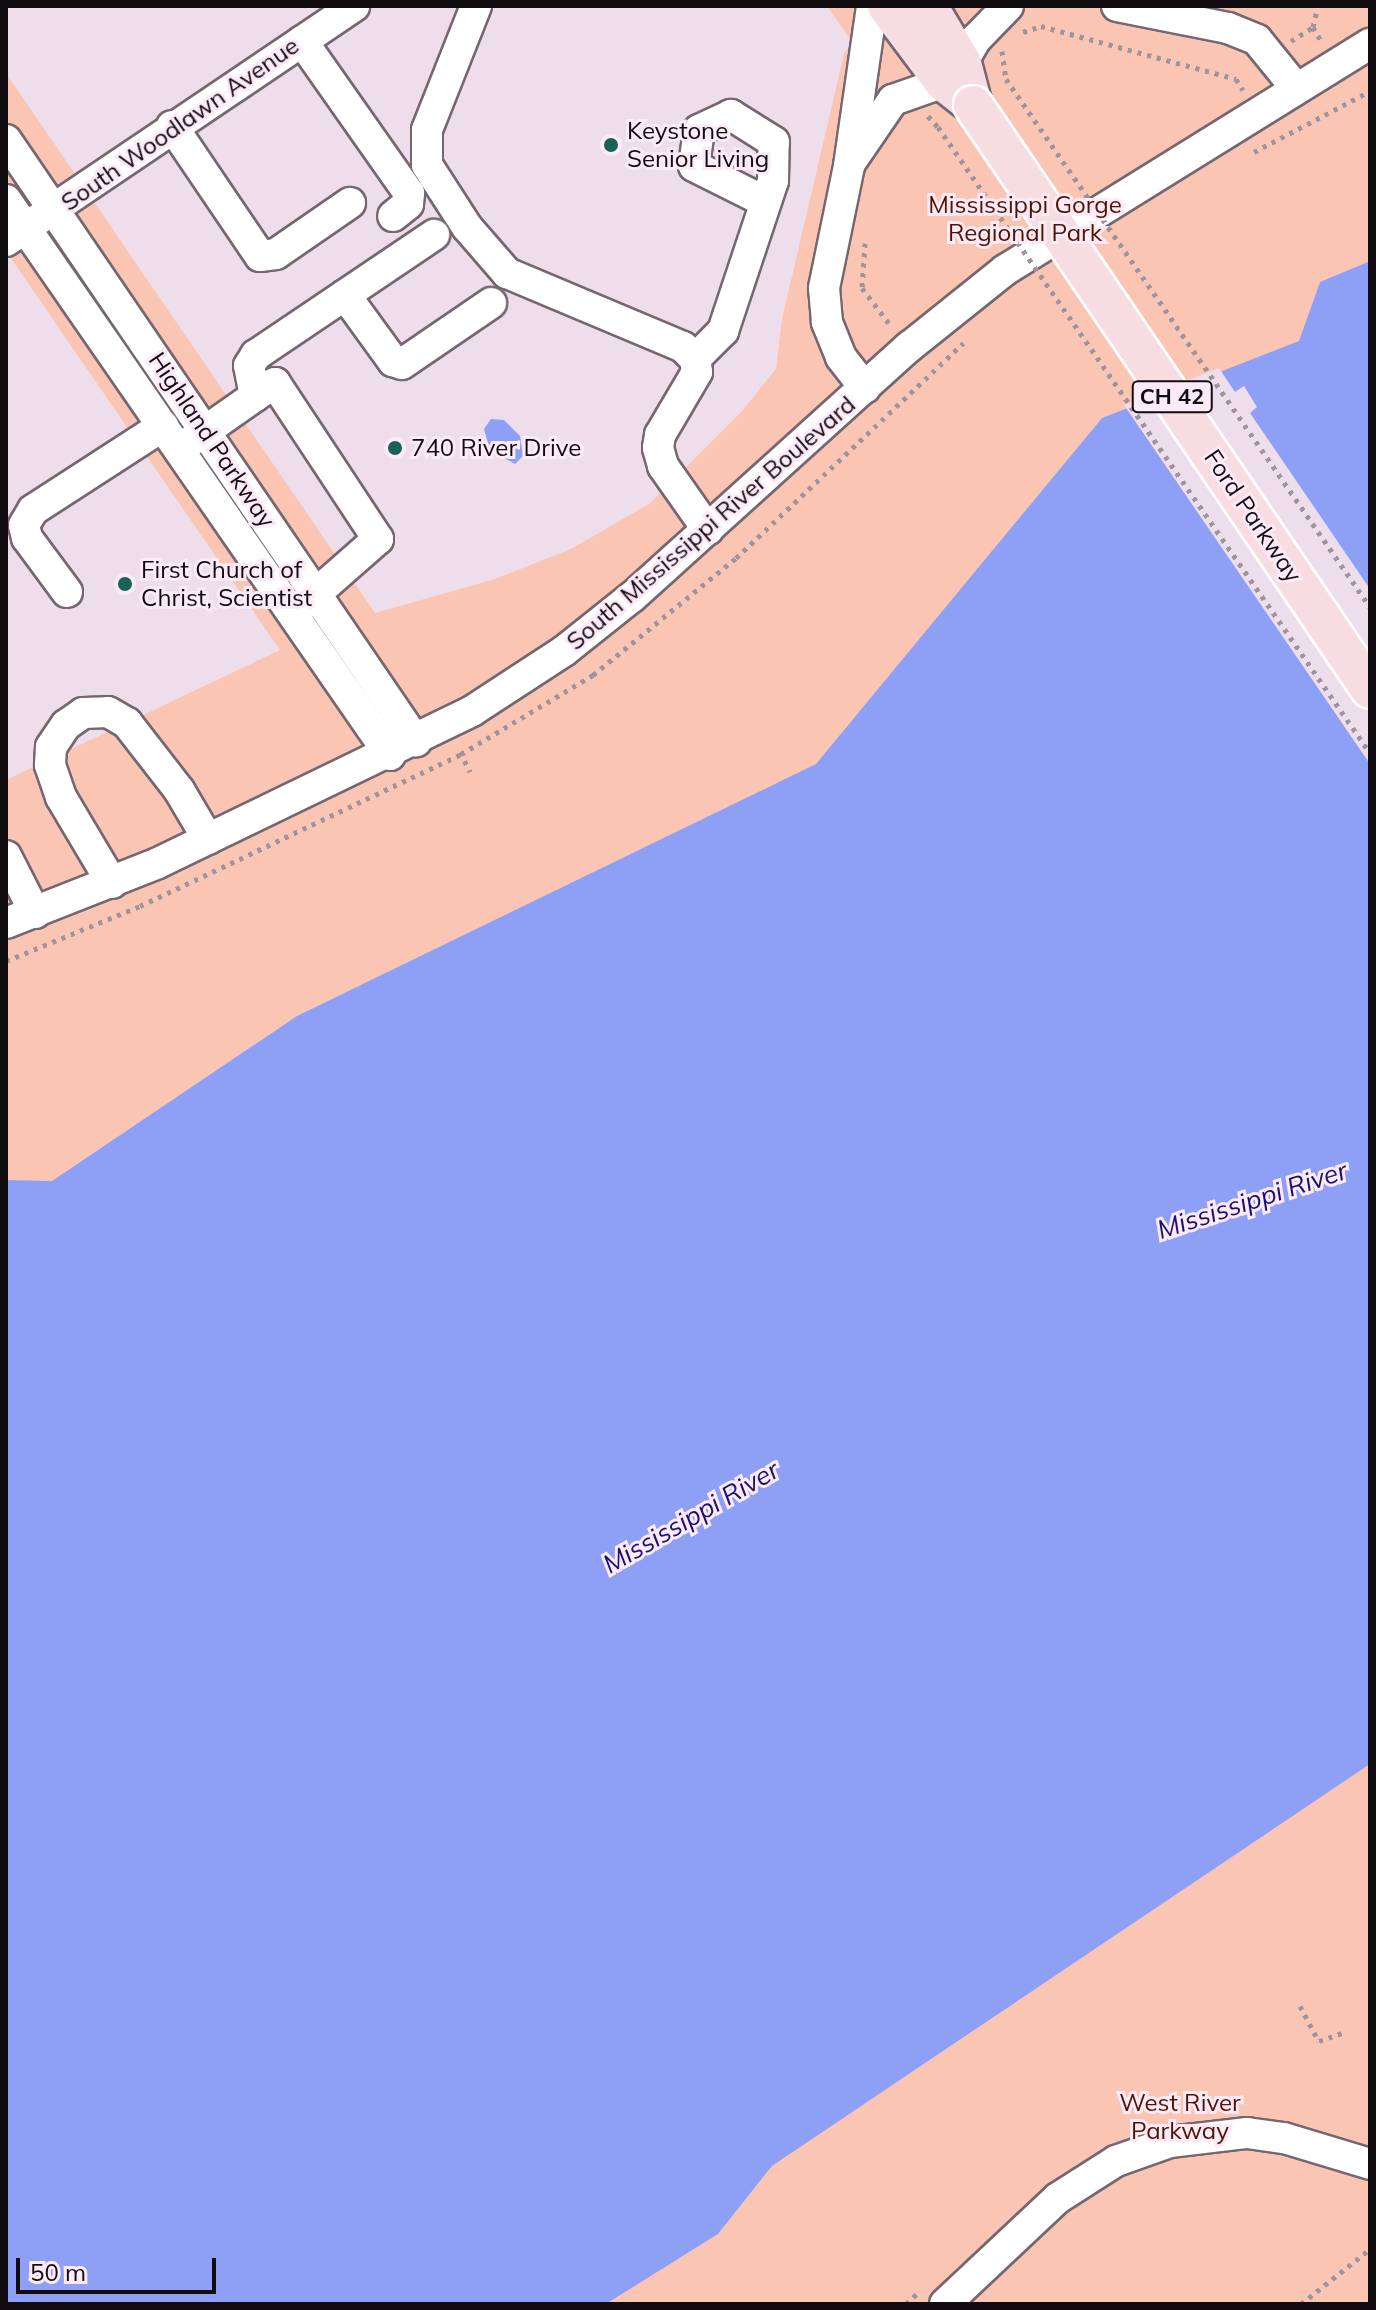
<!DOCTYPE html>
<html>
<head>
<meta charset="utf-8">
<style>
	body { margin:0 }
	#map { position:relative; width:1376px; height:2310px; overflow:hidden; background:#eeddea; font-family:Mulish,sans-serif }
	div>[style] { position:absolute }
	.green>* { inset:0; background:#fbc5b4 }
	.water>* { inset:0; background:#8da0f6 }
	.pier>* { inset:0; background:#eeddea }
	.path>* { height:5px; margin-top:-2.5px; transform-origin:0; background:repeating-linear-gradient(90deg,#9f939c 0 4px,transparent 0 10px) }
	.roads { filter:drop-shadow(2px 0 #756771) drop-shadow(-2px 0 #756771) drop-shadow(0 2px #756771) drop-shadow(0 -2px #756771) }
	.minor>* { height:30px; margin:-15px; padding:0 15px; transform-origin:15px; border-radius:15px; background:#fff }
	.major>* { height:38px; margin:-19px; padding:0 19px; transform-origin:19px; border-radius:19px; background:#f7dde2 }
	.path-bridge>* { height:5px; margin-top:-2.5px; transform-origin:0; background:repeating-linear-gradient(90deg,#9f939c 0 4px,transparent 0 10px) }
	.bridges { filter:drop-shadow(2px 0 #fff) drop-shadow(-2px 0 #fff) drop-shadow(0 2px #fff) drop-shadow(0 -2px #fff) }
	.major-bridge>* { height:38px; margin:-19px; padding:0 19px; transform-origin:19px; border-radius:19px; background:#f7dde2 }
	.dots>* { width:22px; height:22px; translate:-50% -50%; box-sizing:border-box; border:4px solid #fceaf7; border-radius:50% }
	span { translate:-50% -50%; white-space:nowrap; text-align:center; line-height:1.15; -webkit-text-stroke:6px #fceaf7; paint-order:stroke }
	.shield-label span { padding:2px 6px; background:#fceaf7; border:2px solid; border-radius:6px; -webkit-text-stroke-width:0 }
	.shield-label { font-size:22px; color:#110c10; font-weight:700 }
	.street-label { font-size:24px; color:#110c10 }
	.poi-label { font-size:24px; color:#110c10 }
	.left { translate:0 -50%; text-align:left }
	.park-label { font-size:24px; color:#511402 }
	.water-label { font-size:26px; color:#191074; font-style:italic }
	.frame { position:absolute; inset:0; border:8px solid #110c10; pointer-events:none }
	.scale { position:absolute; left:16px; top:2258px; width:200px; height:36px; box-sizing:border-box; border:4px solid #110c10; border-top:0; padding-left:10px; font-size:24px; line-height:28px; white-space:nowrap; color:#110c10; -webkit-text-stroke:6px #fceaf7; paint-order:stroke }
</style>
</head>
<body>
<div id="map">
	<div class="green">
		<div style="clip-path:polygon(827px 6px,1370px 6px,1370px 261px,1320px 282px,1300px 341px,1102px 418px,817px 764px,297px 1016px,52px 1181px,6px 1180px,6px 780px,280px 650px,6px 251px,6px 73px,375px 613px,492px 580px,571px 549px,649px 504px,742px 411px,776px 369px,782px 319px,844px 54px,852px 42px)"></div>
		<div style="clip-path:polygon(1370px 1764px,1370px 2304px,606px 2304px,718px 2234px,772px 2166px)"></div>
	</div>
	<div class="water">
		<div style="clip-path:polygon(1370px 261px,1370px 1764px,772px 2166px,718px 2234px,606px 2304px,6px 2304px,6px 1180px,52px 1181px,297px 1016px,816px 764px,1102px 418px,1299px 341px,1320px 282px)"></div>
		<div style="clip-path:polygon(491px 419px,504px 420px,520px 436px,523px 456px,515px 464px,490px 450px,484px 429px)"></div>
	</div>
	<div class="pier">
		<div style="clip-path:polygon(1219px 368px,1235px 392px,1244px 386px,1257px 407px,1250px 413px,1370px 589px,1370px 764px,1124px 405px)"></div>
	</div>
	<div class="path">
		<div style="left:1313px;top:27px;width:22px;rotate:-77deg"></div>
		<div style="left:1023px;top:32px;width:19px;rotate:-18deg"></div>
		<div style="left:1041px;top:26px;width:202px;rotate:15.2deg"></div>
		<div style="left:1236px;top:79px;width:13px;rotate:58deg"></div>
		<div style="left:1291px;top:41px;width:26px;rotate:-32deg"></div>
		<div style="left:1313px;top:27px;width:20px;rotate:60deg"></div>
		<div style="left:1002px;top:51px;width:28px;rotate:82deg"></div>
		<div style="left:928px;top:116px;width:15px;rotate:48deg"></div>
		<div style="left:1254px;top:152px;width:131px;rotate:-27.7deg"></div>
		<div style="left:865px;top:243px;width:45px;rotate:93.8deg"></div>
		<div style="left:862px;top:288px;width:48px;rotate:52.7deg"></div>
		<div style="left:460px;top:752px;width:22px;rotate:63deg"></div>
		<div style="left:6px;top:961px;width:145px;rotate:-22.3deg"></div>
		<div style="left:140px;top:906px;width:355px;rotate:-25.3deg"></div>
		<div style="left:461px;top:754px;width:154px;rotate:-30.9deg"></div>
		<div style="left:593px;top:675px;width:185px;rotate:-39.3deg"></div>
		<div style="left:736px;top:558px;width:313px;rotate:-43.4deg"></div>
		<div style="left:1300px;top:2006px;width:40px;rotate:62deg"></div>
		<div style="left:1319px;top:2041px;width:24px;rotate:-19deg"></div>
		<div style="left:906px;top:2304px;width:19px;rotate:-43deg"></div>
		<div style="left:1301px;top:2304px;width:88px;rotate:-38.6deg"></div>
	</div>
	<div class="roads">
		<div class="minor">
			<div style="left:476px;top:6px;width:133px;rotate:111.6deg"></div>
			<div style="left:427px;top:130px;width:35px;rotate:90deg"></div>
			<div style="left:427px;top:165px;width:74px;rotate:57.2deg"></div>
			<div style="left:467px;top:227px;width:61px;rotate:49deg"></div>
			<div style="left:507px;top:273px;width:191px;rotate:22.8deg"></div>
			<div style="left:683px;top:347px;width:17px;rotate:45deg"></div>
			<div style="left:695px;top:359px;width:13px;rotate:81deg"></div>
			<div style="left:697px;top:372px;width:73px;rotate:120.4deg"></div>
			<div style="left:660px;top:435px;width:13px;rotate:99deg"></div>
			<div style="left:658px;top:448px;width:19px;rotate:74deg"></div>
			<div style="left:663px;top:466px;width:78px;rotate:54.9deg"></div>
			<div style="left:1117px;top:6px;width:113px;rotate:11.2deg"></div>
			<div style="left:1228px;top:28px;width:31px;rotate:22deg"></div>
			<div style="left:1257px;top:40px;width:62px;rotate:50.9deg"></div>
			<div style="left:302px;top:41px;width:186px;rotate:54.9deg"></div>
			<div style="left:409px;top:193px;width:11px;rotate:95deg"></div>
			<div style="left:408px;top:204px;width:19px;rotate:141deg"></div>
			<div style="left:962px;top:63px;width:28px;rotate:-60deg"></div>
			<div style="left:976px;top:39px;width:46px;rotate:-45.9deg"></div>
			<div style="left:172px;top:126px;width:157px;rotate:55.9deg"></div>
			<div style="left:260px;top:256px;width:16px;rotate:-7deg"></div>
			<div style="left:276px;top:254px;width:90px;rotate:-34.6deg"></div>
			<div style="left:6px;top:140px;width:728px;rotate:55.7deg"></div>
			<div style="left:852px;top:160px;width:73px;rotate:-55.7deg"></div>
			<div style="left:893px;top:100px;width:54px;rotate:-19.4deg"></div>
			<div style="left:6px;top:200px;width:675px;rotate:55.32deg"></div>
			<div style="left:6px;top:241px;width:420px;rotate:-34deg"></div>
			<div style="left:345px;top:295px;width:82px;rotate:54deg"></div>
			<div style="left:393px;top:361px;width:9px;rotate:18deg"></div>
			<div style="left:402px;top:364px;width:108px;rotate:-34.4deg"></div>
			<div style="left:695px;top:359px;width:40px;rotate:-45deg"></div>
			<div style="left:723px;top:331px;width:158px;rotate:-71.6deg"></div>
			<div style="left:773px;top:181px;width:39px;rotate:-89deg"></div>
			<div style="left:774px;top:142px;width:51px;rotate:-147.9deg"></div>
			<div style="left:731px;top:115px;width:35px;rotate:155deg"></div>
			<div style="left:699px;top:130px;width:36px;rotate:98deg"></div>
			<div style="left:694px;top:166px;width:80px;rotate:26.6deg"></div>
			<div style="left:865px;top:388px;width:39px;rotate:-128deg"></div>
			<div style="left:841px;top:357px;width:38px;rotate:-112deg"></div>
			<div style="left:827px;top:322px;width:34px;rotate:-95deg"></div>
			<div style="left:824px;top:288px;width:125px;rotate:-78.4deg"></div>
			<div style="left:849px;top:166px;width:162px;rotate:-81.8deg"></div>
			<div style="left:255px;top:396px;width:24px;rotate:-33deg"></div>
			<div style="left:275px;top:383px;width:187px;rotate:56.6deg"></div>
			<div style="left:378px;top:539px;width:100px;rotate:138.7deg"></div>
			<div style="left:191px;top:441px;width:78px;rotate:-35.1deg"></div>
			<div style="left:255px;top:396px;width:31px;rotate:-101deg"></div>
			<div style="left:249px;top:366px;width:13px;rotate:-58deg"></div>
			<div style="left:256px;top:355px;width:215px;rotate:-34deg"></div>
			<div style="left:67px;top:592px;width:67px;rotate:-126.5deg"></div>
			<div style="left:27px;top:538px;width:13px;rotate:-103deg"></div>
			<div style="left:24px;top:525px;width:17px;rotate:-59deg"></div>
			<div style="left:33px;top:510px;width:155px;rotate:-32.9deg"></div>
			<div style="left:6px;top:856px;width:64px;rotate:63deg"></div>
			<div style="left:112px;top:883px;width:100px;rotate:-120.7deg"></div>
			<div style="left:61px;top:797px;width:34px;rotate:-109deg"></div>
			<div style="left:50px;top:765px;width:18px;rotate:-87deg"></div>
			<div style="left:51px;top:747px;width:27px;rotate:-56deg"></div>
			<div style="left:66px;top:725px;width:21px;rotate:-35deg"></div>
			<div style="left:83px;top:713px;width:25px;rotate:-2deg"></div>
			<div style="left:108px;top:712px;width:22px;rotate:30deg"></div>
			<div style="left:127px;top:723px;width:85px;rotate:52.2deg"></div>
			<div style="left:179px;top:790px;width:57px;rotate:59.4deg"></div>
			<div style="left:6px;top:923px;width:163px;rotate:-21.5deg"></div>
			<div style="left:158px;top:863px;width:349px;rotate:-25.8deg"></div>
			<div style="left:472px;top:711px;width:110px;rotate:-33.1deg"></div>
			<div style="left:564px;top:651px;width:87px;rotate:-38.5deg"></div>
			<div style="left:632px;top:597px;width:373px;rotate:-42.1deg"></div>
			<div style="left:909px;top:347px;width:123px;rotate:-38.7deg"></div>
			<div style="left:1005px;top:270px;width:429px;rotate:-31.8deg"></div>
			<div style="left:945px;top:2304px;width:155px;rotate:-43.2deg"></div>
			<div style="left:1058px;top:2198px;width:69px;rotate:-32.5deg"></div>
			<div style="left:1116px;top:2161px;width:57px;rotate:-19.4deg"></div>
			<div style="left:1170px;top:2142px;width:78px;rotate:-6.7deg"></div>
			<div style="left:1247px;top:2133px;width:37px;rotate:8deg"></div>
			<div style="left:1284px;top:2138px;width:90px;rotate:16.8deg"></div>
		</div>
		<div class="major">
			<div style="left:887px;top:6px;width:95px;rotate:53.1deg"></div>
			<div style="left:944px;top:82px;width:37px;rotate:38deg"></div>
			<div style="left:928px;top:6px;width:66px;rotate:59.2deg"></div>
			<div style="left:962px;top:63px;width:43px;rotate:75.3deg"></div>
		</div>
	</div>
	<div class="path-bridge">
		<div style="left:1006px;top:79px;width:641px;rotate:55.42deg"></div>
		<div style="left:938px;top:127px;width:761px;rotate:55.39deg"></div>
	</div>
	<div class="bridges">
		<div class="major-bridge">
			<div style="left:973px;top:105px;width:706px;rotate:55.79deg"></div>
		</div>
	</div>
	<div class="dots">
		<div style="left:611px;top:145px;background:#196257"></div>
		<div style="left:395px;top:448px;background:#196257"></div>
		<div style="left:125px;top:584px;background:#196257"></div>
	</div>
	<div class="shield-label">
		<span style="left:1172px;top:397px">CH 42</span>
	</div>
	<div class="street-label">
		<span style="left:180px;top:124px;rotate:-35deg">South Woodlawn Avenue</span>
		<span style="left:212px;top:440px;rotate:56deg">Highland Parkway</span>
		<span style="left:1253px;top:516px;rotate:56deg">Ford Parkway</span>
		<span style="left:711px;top:523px;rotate:-41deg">South Mississippi River Boulevard</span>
	</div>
	<div class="poi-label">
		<span class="left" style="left:627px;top:145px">Keystone<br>Senior Living</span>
		<span class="left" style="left:411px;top:448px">740 River Drive</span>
		<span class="left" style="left:141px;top:584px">First Church of<br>Christ, Scientist</span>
	</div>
	<div class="park-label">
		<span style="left:1025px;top:219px">Mississippi Gorge<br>Regional Park</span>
		<span style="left:1180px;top:2117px">West River<br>Parkway</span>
	</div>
	<div class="water-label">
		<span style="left:1252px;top:1200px;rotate:-18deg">Mississippi River</span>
		<span style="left:691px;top:1517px;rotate:-30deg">Mississippi River</span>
	</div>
	<div class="frame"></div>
	<div class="scale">50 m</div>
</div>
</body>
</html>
